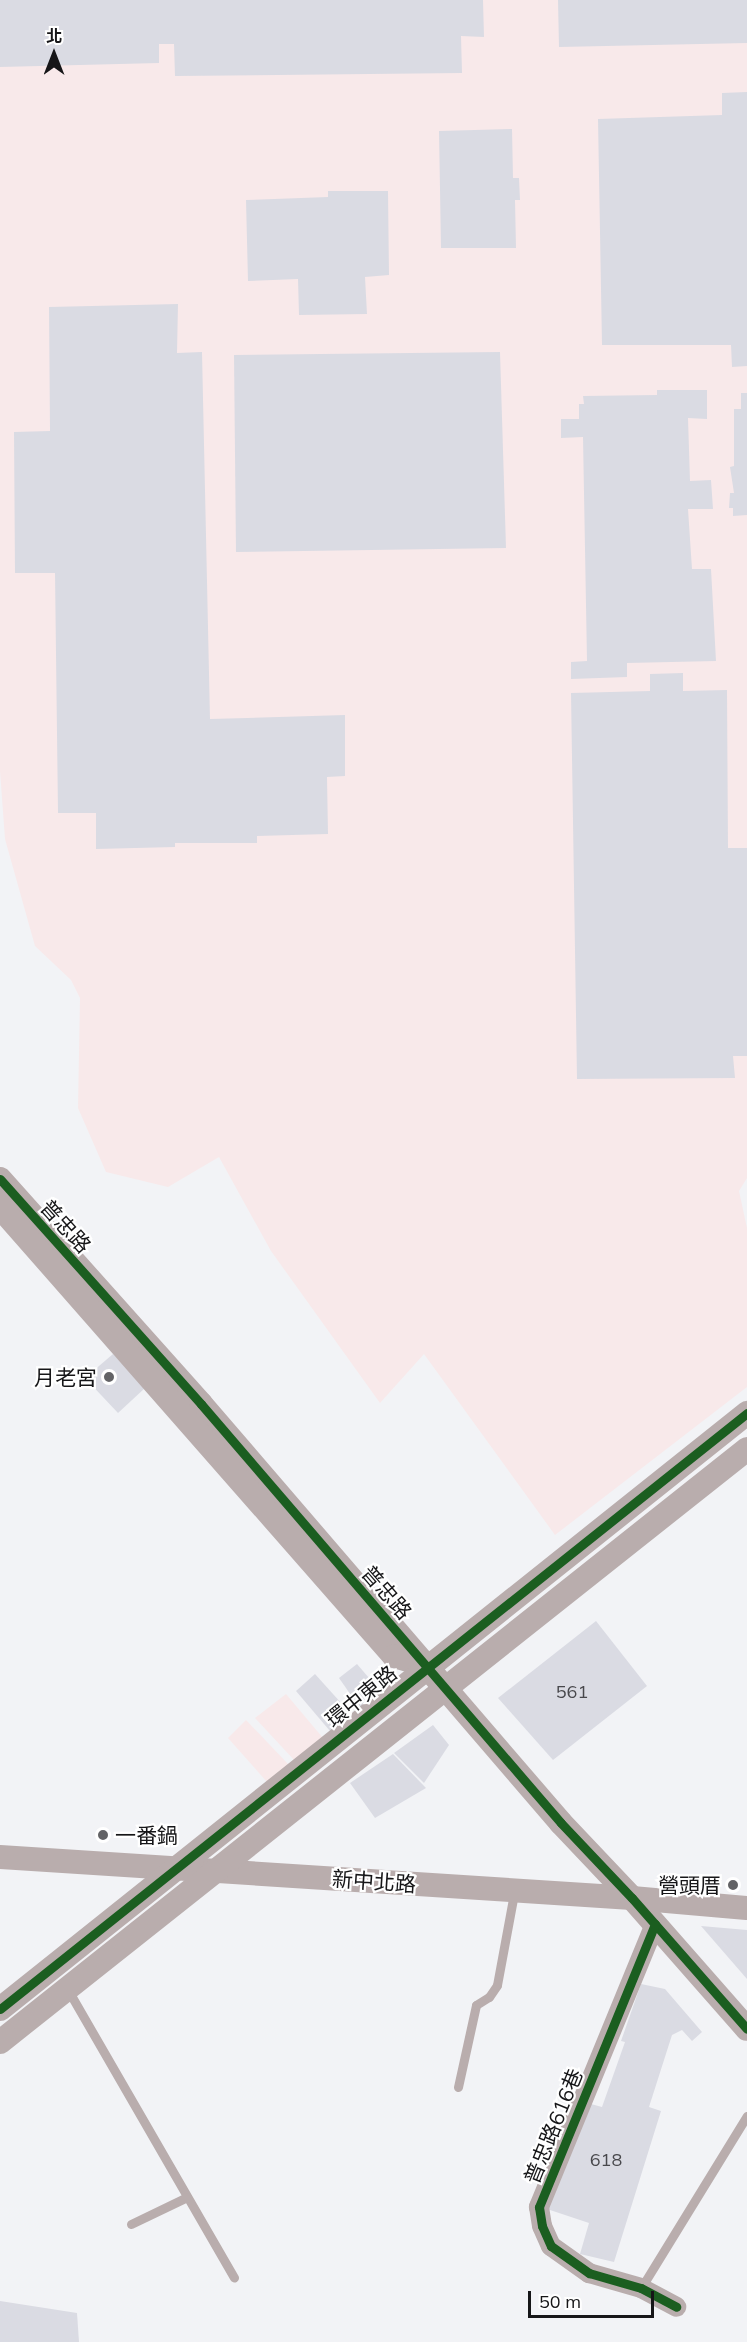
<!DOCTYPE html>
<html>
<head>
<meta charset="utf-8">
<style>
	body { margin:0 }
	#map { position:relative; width:747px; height:2342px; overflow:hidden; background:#f2f3f6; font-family:Mulish,"Noto Sans TC",sans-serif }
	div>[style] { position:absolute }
	.industrial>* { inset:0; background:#f8e9ea }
	.building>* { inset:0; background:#dadbe3 }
	.service>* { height:9px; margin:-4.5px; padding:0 4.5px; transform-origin:4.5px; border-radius:4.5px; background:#b9adad }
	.minor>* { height:20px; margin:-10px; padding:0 10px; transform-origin:10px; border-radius:10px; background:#b9adad }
	.tertiary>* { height:24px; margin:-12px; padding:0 12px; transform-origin:12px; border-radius:12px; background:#b9adad }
	.cycleway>* { height:9px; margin:-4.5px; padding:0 4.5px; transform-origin:4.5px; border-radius:4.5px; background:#1b5e20 }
	.dots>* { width:16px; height:16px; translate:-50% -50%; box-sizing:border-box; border:3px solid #fff; border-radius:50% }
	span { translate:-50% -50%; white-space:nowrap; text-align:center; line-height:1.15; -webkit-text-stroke:4.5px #fff; paint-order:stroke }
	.number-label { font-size:18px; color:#48484c }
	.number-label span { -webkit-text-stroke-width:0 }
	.street-label { font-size:21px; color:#161618 }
	.poi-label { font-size:21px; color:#161618 }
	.right { translate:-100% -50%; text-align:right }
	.left { translate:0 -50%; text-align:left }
	.north { position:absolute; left:24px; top:24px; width:60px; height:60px; -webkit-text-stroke:4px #fff; paint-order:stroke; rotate:0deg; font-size:16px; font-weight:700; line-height:24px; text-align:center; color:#161618 }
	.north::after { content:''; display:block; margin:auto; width:21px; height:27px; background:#161618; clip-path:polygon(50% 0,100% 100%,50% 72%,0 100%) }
	.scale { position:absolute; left:528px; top:2291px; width:126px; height:27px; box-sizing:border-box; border:3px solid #161618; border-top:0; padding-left:8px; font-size:18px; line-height:21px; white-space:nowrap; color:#161618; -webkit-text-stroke:4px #fff; paint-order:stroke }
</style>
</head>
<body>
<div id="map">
	<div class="industrial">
		<div style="clip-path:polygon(0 0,747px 0,747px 1178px,739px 1191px,747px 1228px,747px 1387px,555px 1535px,424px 1354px,380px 1403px,271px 1251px,219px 1157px,168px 1187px,106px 1172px,78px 1108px,80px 998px,71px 980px,35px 946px,5px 839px,0 771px)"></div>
		<div style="clip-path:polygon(286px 1694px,323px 1738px,295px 1761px,255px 1718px)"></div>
		<div style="clip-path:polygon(246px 1720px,289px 1765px,267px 1782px,228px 1738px)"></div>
	</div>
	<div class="building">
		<div style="clip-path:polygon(0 0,483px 0,484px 37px,461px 36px,462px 73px,175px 76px,174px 44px,159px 44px,159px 63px,0 67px)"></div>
		<div style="clip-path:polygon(558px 0,747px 0,747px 43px,559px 47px)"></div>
		<div style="clip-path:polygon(747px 92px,747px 366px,732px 367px,731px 345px,602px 345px,598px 119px,722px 115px,722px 93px)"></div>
		<div style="clip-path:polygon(512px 129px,513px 178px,519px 178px,520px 200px,515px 200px,516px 248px,441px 248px,439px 131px)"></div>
		<div style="clip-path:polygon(328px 191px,388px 191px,389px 275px,365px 277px,367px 314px,299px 315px,298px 279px,248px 281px,246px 200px,328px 197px)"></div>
		<div style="clip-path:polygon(178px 304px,177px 353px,202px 352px,210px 719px,345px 715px,345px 776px,327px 777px,328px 834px,257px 836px,257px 843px,175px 843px,175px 847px,96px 849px,96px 813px,58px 813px,55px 573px,15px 573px,14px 432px,50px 431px,49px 307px)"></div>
		<div style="clip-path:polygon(500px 352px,506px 548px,236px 552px,234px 355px)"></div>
		<div style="clip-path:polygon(657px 390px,707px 390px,707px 419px,688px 418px,690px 481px,711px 480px,713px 509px,688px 509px,692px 569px,711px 569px,716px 661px,627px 663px,627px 677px,571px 679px,571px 662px,587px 661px,583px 437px,561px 438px,561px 419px,579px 419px,579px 404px,584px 404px,583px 396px,657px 395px)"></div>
		<div style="clip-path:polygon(741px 393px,747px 393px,747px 515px,733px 516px,733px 508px,729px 508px,730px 493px,734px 493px,730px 467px,734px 466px,734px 409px,741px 409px)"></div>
		<div style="clip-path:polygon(683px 673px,683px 691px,727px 690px,728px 848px,747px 848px,747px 1056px,733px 1056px,735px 1078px,577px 1079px,571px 693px,650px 691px,650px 674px)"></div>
		<div style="clip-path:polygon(113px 1354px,145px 1388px,118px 1413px,85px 1378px)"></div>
		<div style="clip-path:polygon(596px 1621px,647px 1686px,553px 1760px,498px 1698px)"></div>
		<div style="clip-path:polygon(357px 1664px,381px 1692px,360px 1708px,339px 1678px)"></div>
		<div style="clip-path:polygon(315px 1674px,351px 1714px,330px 1731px,296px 1691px)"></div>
		<div style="clip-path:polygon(433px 1725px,449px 1745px,424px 1783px,394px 1753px)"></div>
		<div style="clip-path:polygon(393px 1754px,426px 1788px,375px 1818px,350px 1783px)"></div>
		<div style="clip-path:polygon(701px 1926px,747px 1930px,747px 1979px)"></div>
		<div style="clip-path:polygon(641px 1984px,665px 1989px,702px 2032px,692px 2041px,682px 2030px,672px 2035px,649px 2107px,661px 2111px,614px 2262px,580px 2254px,589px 2223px,547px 2209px,591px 2104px,602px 2107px,625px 2042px,621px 2041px)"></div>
		<div style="clip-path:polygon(0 2301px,77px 2313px,79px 2342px,0 2342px)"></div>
	</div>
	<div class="service">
		<div style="left:68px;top:1990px;width:332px;rotate:60deg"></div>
		<div style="left:458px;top:2087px;width:84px;rotate:-77.6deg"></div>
		<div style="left:476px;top:2005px;width:15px;rotate:-32deg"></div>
		<div style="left:489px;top:1997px;width:14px;rotate:-56deg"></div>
		<div style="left:497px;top:1985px;width:94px;rotate:-79.5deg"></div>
		<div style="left:131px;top:2224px;width:62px;rotate:-25.7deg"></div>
		<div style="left:641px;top:2288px;width:202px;rotate:-58.4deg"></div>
	</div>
	<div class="minor">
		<div style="left:655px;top:1924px;width:306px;rotate:112.3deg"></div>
		<div style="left:539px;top:2207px;width:19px;rotate:81deg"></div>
		<div style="left:542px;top:2226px;width:22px;rotate:66deg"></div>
		<div style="left:551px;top:2246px;width:47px;rotate:35.4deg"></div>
		<div style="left:589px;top:2273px;width:54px;rotate:16.1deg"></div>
		<div style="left:641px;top:2288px;width:40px;rotate:28deg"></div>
	</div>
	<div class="tertiary">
		<div style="left:0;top:1179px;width:302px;rotate:48.2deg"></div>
		<div style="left:201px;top:1404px;width:552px;rotate:49.33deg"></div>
		<div style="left:561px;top:1823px;width:103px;rotate:46.6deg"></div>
		<div style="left:632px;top:1898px;width:174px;rotate:48.7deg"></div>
		<div style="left:0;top:1207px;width:597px;rotate:48.73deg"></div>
		<div style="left:394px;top:1656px;width:35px;rotate:16deg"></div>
		<div style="left:0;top:1857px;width:633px;rotate:3.71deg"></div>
		<div style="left:632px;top:1898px;width:115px;rotate:5deg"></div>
		<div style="left:0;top:2009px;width:956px;rotate:-38.58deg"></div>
		<div style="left:0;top:2042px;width:954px;rotate:-38.44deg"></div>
	</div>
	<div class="cycleway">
		<div style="left:0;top:1179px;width:302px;rotate:48.2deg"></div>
		<div style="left:201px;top:1404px;width:552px;rotate:49.33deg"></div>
		<div style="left:561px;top:1823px;width:103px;rotate:46.6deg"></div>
		<div style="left:632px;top:1898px;width:174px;rotate:48.7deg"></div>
		<div style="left:655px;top:1924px;width:306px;rotate:112.3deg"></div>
		<div style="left:539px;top:2207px;width:19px;rotate:81deg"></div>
		<div style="left:542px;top:2226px;width:22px;rotate:66deg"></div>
		<div style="left:551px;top:2246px;width:47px;rotate:35.4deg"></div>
		<div style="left:589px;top:2273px;width:54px;rotate:16.1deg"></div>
		<div style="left:641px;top:2288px;width:40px;rotate:28deg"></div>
		<div style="left:0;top:2009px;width:956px;rotate:-38.58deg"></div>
	</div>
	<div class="dots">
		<div style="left:109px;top:1377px;background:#636366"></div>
		<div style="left:103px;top:1835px;background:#636366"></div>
		<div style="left:733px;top:1885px;background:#636366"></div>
	</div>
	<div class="number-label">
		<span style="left:572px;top:1692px">561</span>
		<span style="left:606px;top:2160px">618</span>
	</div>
	<div class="street-label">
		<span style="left:66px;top:1226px;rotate:48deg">普忠路</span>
		<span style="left:387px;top:1592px;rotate:49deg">普忠路</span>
		<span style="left:361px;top:1696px;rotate:-39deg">環中東路</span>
		<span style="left:374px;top:1881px;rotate:4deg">新中北路</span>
		<span style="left:553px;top:2126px;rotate:-68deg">普忠路616巷</span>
	</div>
	<div class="poi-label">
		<span class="right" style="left:97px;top:1377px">月老宮</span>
		<span class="left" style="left:115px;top:1835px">一番鍋</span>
		<span class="right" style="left:721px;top:1885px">營頭厝</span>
	</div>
	<div class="north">北</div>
	<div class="scale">50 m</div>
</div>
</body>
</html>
